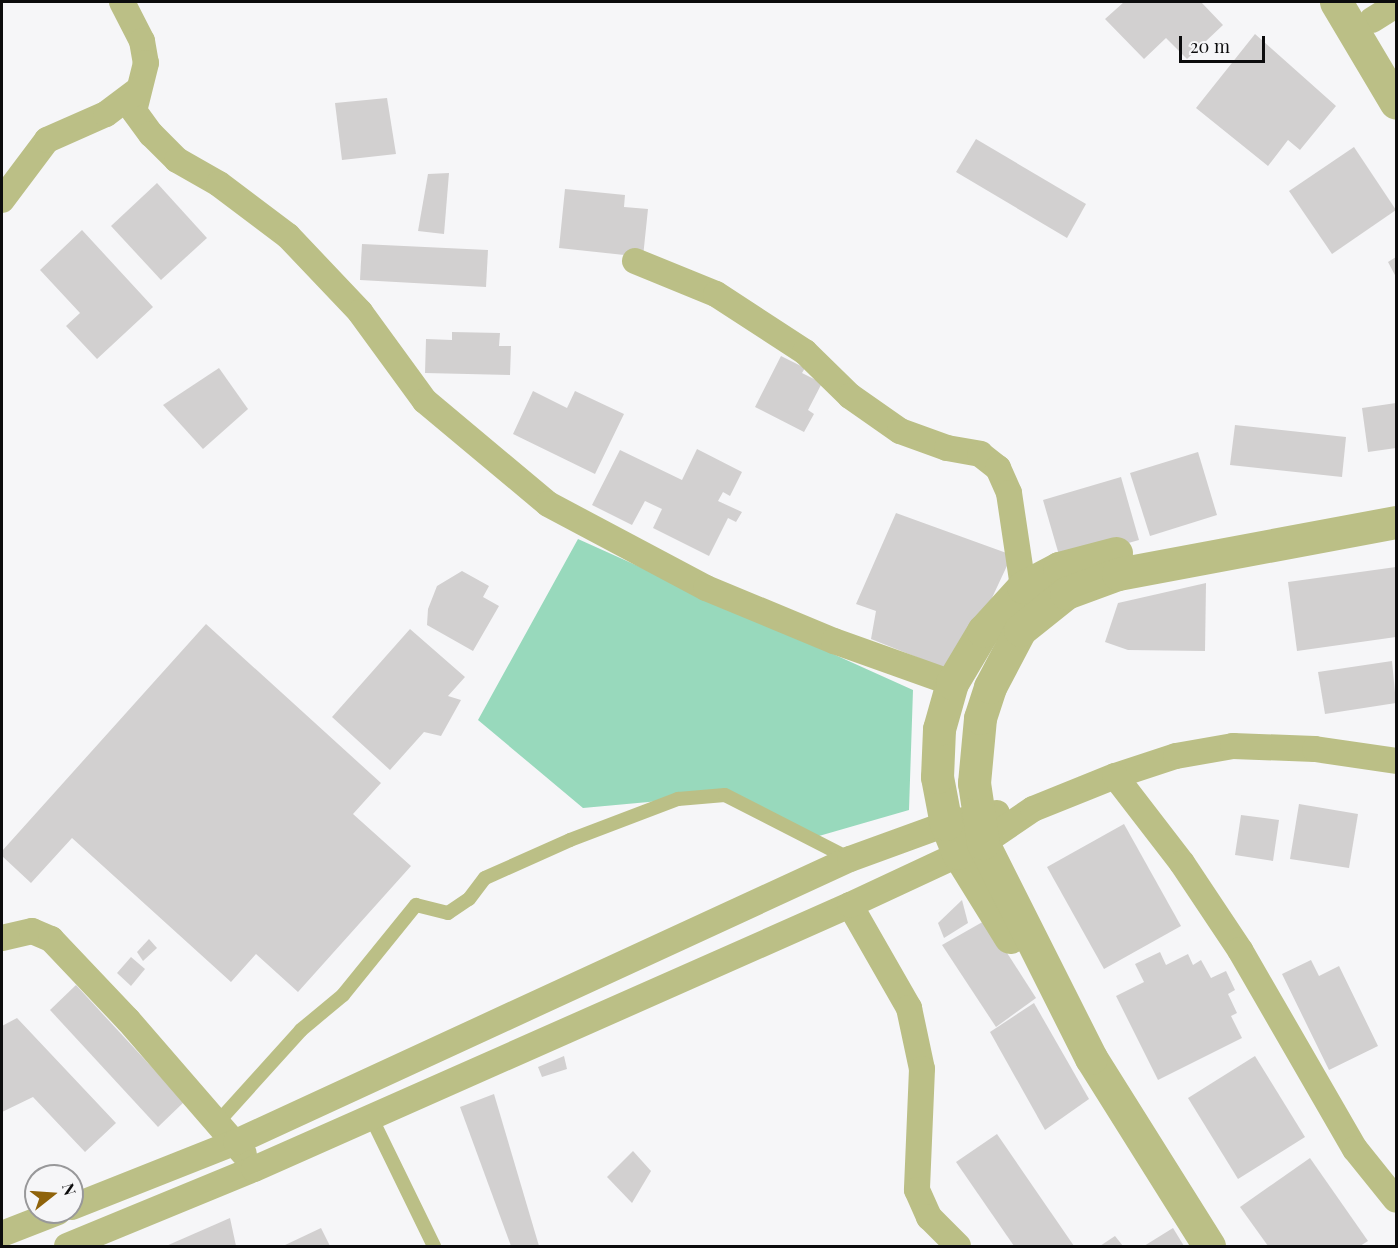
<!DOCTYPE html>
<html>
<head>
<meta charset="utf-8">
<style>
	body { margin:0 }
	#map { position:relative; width:1398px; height:1248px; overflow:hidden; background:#f6f6f8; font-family:"Playfair Display",serif }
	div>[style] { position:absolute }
	.green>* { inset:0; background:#98d9bc }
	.building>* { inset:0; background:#d2d0d0 }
	.service>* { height:14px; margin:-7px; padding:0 7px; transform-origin:7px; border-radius:7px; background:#bbbf86 }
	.minor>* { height:26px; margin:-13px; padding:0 13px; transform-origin:13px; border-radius:13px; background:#bbbf86 }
	.tertiary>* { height:33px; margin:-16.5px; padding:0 16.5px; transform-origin:16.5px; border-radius:16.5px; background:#bbbf86 }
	span { translate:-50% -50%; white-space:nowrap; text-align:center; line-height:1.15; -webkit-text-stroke:6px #f6f6f8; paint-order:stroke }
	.frame { position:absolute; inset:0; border:3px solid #0c0c0d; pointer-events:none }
	.north { position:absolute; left:24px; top:1164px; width:60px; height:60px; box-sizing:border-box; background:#f6f6f8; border:2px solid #98989a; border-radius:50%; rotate:73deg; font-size:16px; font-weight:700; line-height:24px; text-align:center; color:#0c0c0d }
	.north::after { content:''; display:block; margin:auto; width:21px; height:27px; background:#8f630b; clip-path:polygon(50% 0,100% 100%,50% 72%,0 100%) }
	.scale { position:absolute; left:1179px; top:36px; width:86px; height:27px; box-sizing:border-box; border:3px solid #0c0c0d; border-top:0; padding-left:8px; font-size:18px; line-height:21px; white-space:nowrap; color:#0c0c0d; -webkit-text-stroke:4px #f6f6f8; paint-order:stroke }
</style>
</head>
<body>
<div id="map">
	<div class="green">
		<div style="clip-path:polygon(578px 539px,913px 690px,909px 810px,812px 838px,725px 795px,583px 808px,478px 720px)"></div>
	</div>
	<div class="building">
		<div style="clip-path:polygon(1124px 2px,1201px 2px,1223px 25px,1187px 59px,1166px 38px,1144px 59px,1105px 19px)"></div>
		<div style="clip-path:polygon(1255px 34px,1336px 106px,1300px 150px,1288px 140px,1268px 166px,1196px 108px)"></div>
		<div style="clip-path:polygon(387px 98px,396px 154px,342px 160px,335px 103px)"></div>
		<div style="clip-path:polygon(976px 139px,1086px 204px,1067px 238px,956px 172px)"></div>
		<div style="clip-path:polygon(1354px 147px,1396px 210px,1332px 254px,1289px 191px)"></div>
		<div style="clip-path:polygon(449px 173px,444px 234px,418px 231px,428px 174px)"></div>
		<div style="clip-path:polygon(157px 183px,207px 238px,161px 280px,111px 226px)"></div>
		<div style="clip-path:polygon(565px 189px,625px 195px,624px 207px,648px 209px,643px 257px,559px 248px)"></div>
		<div style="clip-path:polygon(82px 230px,153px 307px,97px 359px,66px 326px,80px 313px,40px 270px)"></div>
		<div style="clip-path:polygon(362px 244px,488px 250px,486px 287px,360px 280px)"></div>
		<div style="clip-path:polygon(1396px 257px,1396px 277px,1388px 262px)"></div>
		<div style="clip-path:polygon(452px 332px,500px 333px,499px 346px,511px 346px,510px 375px,425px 373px,426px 339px,452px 340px)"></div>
		<div style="clip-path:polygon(781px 356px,805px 368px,802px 373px,822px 383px,808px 410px,814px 414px,804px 432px,755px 407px)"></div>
		<div style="clip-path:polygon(219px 368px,248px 409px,203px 449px,163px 405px)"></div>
		<div style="clip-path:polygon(533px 391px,567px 408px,575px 391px,624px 414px,595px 474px,513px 434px)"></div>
		<div style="clip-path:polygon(1396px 403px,1396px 448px,1368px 452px,1362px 408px)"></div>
		<div style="clip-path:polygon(1235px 425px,1346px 437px,1342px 477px,1230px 465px)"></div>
		<div style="clip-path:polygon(697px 449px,742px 472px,730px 496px,723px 492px,718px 501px,742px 512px,736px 522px,728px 518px,709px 556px,653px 528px,662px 509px,645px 501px,632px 525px,592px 505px,620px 450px,682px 480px)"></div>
		<div style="clip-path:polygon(1198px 452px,1217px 515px,1150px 536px,1130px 473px)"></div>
		<div style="clip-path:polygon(1121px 477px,1139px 540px,1061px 562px,1043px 500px)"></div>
		<div style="clip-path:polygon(896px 513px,1012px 555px,991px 600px,944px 668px,871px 639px,876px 611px,856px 604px)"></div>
		<div style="clip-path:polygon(1396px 567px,1396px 637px,1297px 651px,1288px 582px)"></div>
		<div style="clip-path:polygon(462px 571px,489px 586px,483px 597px,499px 606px,473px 651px,427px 625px,428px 609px,437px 586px)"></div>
		<div style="clip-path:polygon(1206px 583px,1205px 651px,1128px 650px,1105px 642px,1118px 603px)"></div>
		<div style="clip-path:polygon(206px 624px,381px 783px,353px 814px,411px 866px,298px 992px,256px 954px,231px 982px,72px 838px,31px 883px,2px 856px,2px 851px)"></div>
		<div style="clip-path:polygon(410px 629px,465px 677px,448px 696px,461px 700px,441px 736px,424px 732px,390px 770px,332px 717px)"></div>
		<div style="clip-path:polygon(1392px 661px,1396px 703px,1325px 714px,1318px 672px)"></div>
		<div style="clip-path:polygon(1299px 804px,1358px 814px,1349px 868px,1290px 859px)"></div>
		<div style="clip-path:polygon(1241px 815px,1279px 820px,1273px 861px,1235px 855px)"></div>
		<div style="clip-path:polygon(1124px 824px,1181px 926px,1104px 969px,1047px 867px)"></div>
		<div style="clip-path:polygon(962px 900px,968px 923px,944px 938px,938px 923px)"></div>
		<div style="clip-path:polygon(986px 920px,1036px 998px,996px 1027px,942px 945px)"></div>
		<div style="clip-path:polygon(149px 939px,157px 948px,143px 961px,137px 952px)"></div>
		<div style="clip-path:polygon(1160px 952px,1166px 965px,1188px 954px,1193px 965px,1201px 960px,1211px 978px,1226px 971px,1235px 990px,1228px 994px,1237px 1013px,1231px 1016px,1242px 1038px,1158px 1080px,1116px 996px,1144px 982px,1135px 964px)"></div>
		<div style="clip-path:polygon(131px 957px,145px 969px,131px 986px,117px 973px)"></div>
		<div style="clip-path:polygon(1311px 960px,1319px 976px,1339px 966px,1378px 1046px,1329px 1070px,1282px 974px)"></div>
		<div style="clip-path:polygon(76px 985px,184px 1102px,158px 1127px,50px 1010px)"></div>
		<div style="clip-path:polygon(1034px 1003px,1089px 1099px,1045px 1130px,990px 1032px)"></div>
		<div style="clip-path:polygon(17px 1018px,116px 1123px,85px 1152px,33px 1097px,2px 1112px,2px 1026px)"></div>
		<div style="clip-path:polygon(564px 1056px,567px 1069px,542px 1077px,538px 1067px)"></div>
		<div style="clip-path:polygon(1255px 1056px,1305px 1137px,1238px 1179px,1188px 1098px)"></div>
		<div style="clip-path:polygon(494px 1094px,539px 1246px,511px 1246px,460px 1107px)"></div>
		<div style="clip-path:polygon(997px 1134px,1074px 1246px,1014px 1246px,956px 1162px)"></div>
		<div style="clip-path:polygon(633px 1151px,651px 1171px,632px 1203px,607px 1177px)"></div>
		<div style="clip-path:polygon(1310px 1158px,1368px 1241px,1360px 1246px,1268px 1246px,1240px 1207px)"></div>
		<div style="clip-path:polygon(230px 1218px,236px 1246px,166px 1246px)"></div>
		<div style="clip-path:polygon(321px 1228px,330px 1246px,283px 1246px)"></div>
		<div style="clip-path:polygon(1173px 1228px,1184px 1246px,1144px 1246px)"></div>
		<div style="clip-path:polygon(1115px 1236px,1123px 1246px,1100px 1246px)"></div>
	</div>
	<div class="service">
		<div style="left:371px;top:1117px;width:144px;rotate:64deg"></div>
		<div style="left:218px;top:1122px;width:124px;rotate:-47.9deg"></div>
		<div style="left:301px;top:1030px;width:55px;rotate:-39.8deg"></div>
		<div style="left:343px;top:995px;width:116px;rotate:-51deg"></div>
		<div style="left:416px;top:905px;width:33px;rotate:14deg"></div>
		<div style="left:448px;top:913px;width:25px;rotate:-34deg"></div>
		<div style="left:469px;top:899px;width:26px;rotate:-53deg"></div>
		<div style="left:485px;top:878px;width:93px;rotate:-24.1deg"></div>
		<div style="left:570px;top:840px;width:116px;rotate:-20.8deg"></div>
		<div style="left:678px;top:799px;width:47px;rotate:-4.9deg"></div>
		<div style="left:725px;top:795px;width:140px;rotate:27.1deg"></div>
	</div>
	<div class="minor">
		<div style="left:122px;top:2px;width:44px;rotate:62.9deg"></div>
		<div style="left:142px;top:41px;width:22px;rotate:80deg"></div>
		<div style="left:146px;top:63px;width:49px;rotate:104deg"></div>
		<div style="left:134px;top:111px;width:29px;rotate:54deg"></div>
		<div style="left:151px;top:134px;width:37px;rotate:45deg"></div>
		<div style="left:177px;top:160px;width:48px;rotate:29.7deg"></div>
		<div style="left:219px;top:184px;width:86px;rotate:37deg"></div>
		<div style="left:288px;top:236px;width:105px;rotate:46.5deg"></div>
		<div style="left:360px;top:312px;width:110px;rotate:53.9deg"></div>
		<div style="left:425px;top:401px;width:160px;rotate:39.9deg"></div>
		<div style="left:548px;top:504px;width:179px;rotate:28deg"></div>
		<div style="left:706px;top:588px;width:139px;rotate:22.5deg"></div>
		<div style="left:834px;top:641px;width:125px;rotate:19.6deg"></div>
		<div style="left:1372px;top:20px;width:28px;rotate:-32deg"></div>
		<div style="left:2px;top:200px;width:75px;rotate:-53.1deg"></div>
		<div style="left:47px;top:140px;width:64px;rotate:-23.8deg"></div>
		<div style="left:106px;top:114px;width:40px;rotate:-37deg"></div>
		<div style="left:635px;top:261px;width:87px;rotate:22.2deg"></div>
		<div style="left:716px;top:294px;width:106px;rotate:33.1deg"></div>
		<div style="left:805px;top:352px;width:63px;rotate:44.4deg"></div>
		<div style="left:850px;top:396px;width:61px;rotate:35deg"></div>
		<div style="left:900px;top:431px;width:50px;rotate:19.9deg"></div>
		<div style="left:947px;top:448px;width:34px;rotate:10deg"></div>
		<div style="left:980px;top:454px;width:23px;rotate:38deg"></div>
		<div style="left:998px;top:468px;width:27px;rotate:66deg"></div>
		<div style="left:1009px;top:493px;width:95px;rotate:81.5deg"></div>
		<div style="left:1115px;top:776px;width:64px;rotate:-18.2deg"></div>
		<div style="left:1176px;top:756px;width:58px;rotate:-10deg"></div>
		<div style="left:1233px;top:746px;width:82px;rotate:2.1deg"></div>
		<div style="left:1315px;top:749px;width:82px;rotate:8.4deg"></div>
		<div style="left:850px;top:905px;width:119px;rotate:60.2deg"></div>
		<div style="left:909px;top:1008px;width:62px;rotate:78deg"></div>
		<div style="left:922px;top:1069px;width:121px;rotate:92.4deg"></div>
		<div style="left:917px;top:1190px;width:30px;rotate:66deg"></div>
		<div style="left:929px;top:1217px;width:41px;rotate:45deg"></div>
		<div style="left:2px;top:938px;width:31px;rotate:-13deg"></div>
		<div style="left:32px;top:931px;width:21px;rotate:23deg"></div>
		<div style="left:51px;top:939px;width:112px;rotate:46.5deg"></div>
		<div style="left:128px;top:1020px;width:177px;rotate:49.1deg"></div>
		<div style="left:72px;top:1207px;width:176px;rotate:-21.6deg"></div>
		<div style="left:236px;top:1142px;width:676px;rotate:-24.75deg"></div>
		<div style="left:850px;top:859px;width:102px;rotate:-20deg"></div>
		<div style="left:946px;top:824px;width:52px;rotate:-12.2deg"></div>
		<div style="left:2px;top:1234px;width:60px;rotate:-21.4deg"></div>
		<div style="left:67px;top:1246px;width:202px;rotate:-22.4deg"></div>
		<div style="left:254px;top:1169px;width:652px;rotate:-23.89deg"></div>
		<div style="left:850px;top:905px;width:147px;rotate:-25deg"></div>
		<div style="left:983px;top:843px;width:60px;rotate:-34.2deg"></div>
		<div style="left:1033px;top:809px;width:88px;rotate:-21.9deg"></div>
		<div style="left:1115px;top:776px;width:110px;rotate:52.4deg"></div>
		<div style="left:1182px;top:863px;width:105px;rotate:56.3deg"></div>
		<div style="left:1240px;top:950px;width:230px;rotate:60deg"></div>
		<div style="left:1355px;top:1149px;width:65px;rotate:51.2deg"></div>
	</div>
	<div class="tertiary">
		<div style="left:1336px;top:2px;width:117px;rotate:59.3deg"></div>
		<div style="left:1010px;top:937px;width:99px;rotate:-121.8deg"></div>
		<div style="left:958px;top:853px;width:31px;rotate:-112deg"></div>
		<div style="left:946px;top:824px;width:48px;rotate:-100.8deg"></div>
		<div style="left:937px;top:777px;width:48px;rotate:-87.6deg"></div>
		<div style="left:939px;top:729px;width:48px;rotate:-74.2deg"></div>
		<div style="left:952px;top:683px;width:61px;rotate:-59.2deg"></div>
		<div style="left:983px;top:631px;width:59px;rotate:-47.7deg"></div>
		<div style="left:1023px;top:587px;width:41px;rotate:-27.8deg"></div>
		<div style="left:1059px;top:568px;width:59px;rotate:-14.7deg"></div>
		<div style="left:1209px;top:1246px;width:222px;rotate:-122.1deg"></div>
		<div style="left:1091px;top:1058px;width:241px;rotate:-116.7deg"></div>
		<div style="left:983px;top:843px;width:61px;rotate:-98.5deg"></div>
		<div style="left:974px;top:783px;width:65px;rotate:-84.7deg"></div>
		<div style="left:980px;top:718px;width:33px;rotate:-72deg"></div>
		<div style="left:990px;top:687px;width:64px;rotate:-62.2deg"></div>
		<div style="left:1020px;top:630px;width:59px;rotate:-38.8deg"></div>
		<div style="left:1066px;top:593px;width:55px;rotate:-20.1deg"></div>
		<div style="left:1118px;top:574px;width:283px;rotate:-10.6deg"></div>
	</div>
	<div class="frame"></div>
	<div class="north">N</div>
	<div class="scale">20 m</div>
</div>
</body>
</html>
